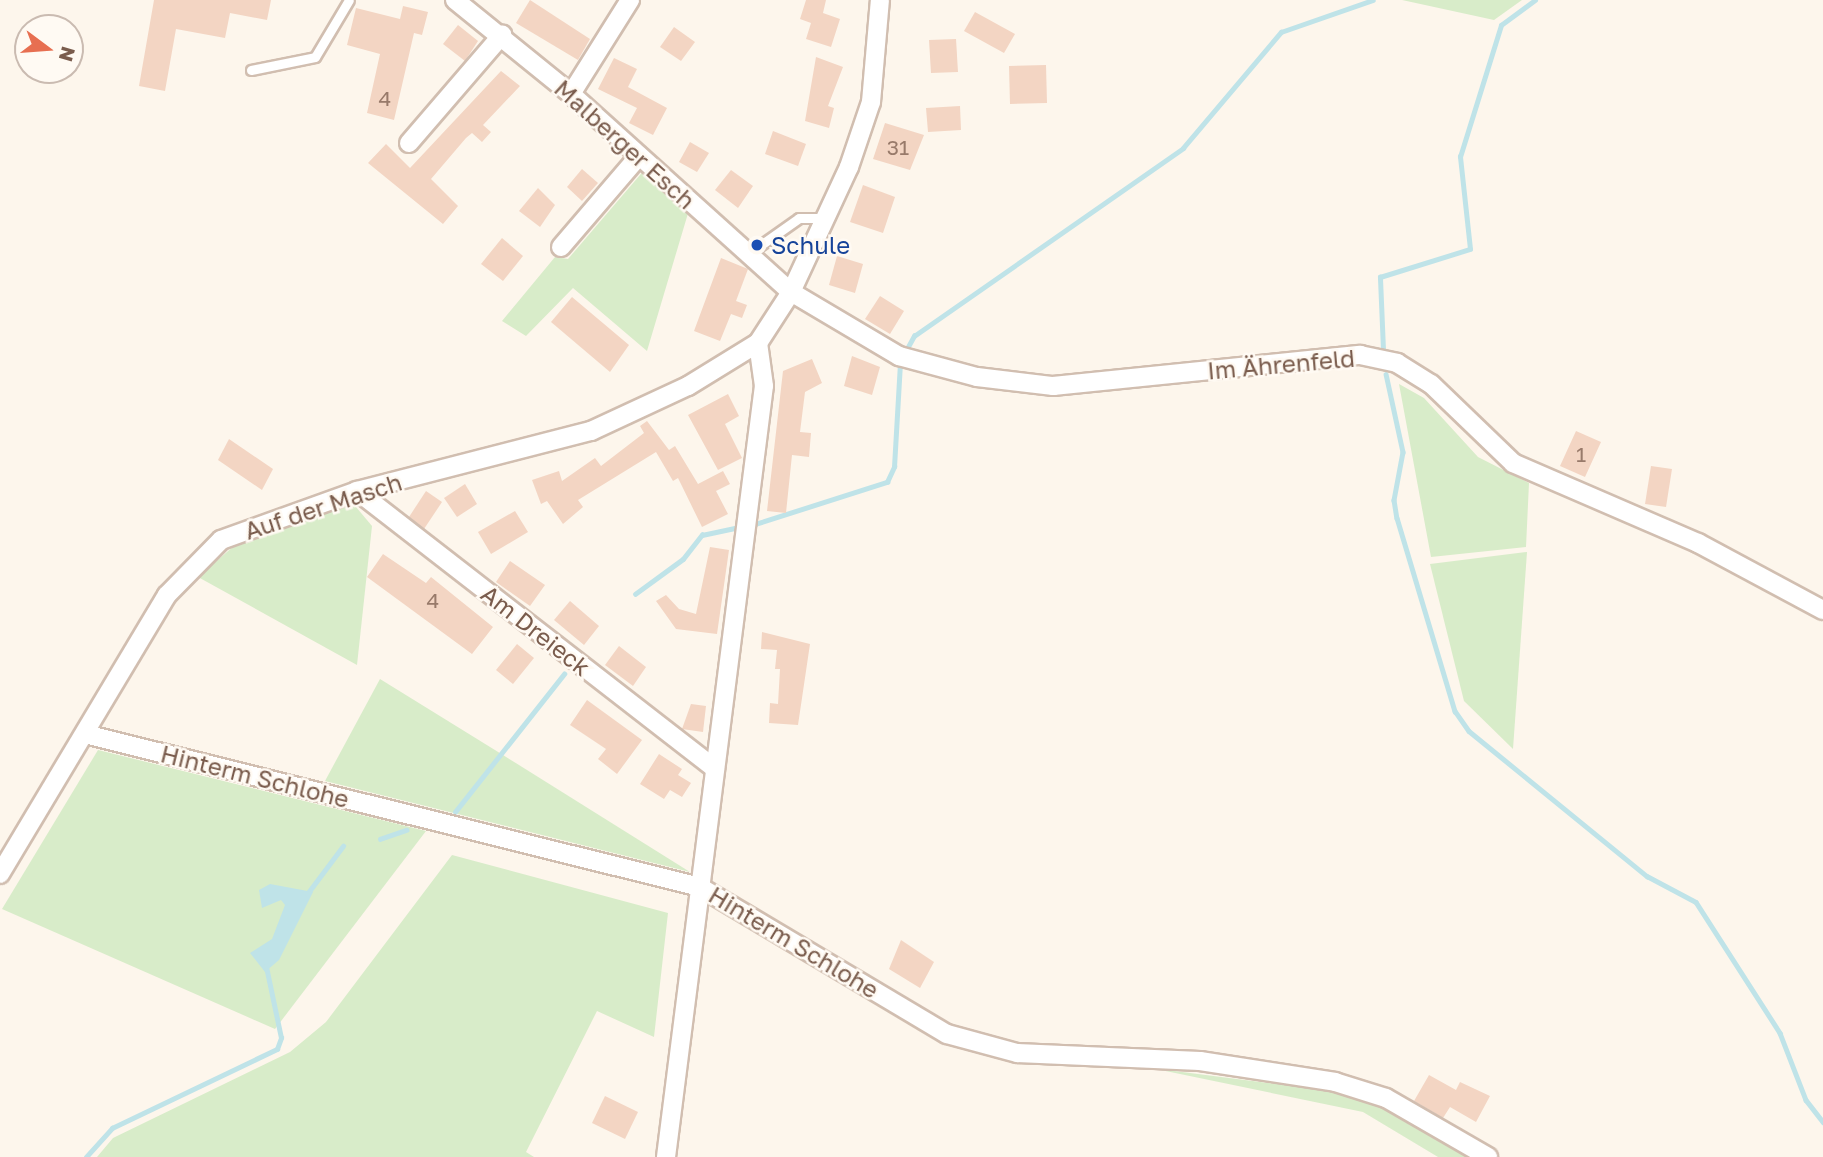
<!DOCTYPE html>
<html>
<head>
<meta charset="utf-8">
<style>
	body { margin:0 }
	#map { position:relative; width:1823px; height:1157px; overflow:hidden; background:#fdf6ec; font-family:"Golos Text",sans-serif }
	div>[style] { position:absolute }
	.green>* { inset:0; background:#d8ecc9 }
	.water>* { inset:0; background:#bfe3e8 }
	.stream>* { height:4.5px; margin:-2.25px; padding:0 2.25px; transform-origin:2.25px; border-radius:2.25px; background:#bfe3e8 }
	.building>* { inset:0; background:#f3d5c3 }
	.roads { filter:drop-shadow(2px 0 #d1beb0) drop-shadow(-2px 0 #d1beb0) drop-shadow(0 2px #d1beb0) drop-shadow(0 -2px #d1beb0) }
	.lane>* { height:9px; margin:-4.5px; padding:0 4.5px; transform-origin:4.5px; border-radius:4.5px; background:#fff }
	.street>* { height:18px; margin:-9px; padding:0 9px; transform-origin:9px; border-radius:9px; background:#fff }
	.dots>* { width:19px; height:19px; translate:-50% -50%; box-sizing:border-box; border:4px solid #fffaf3; border-radius:50% }
	span { translate:-50% -50%; white-space:nowrap; text-align:center; line-height:1.15; -webkit-text-stroke:5px #fffaf3; paint-order:stroke }
	.number-label { font-size:21px; color:#987a6a }
	.number-label span { -webkit-text-stroke-width:0 }
	.street-label { font-size:24px; color:#7a5c4d }
	.transit-label { font-size:24px; color:#164399 }
	.left { translate:0 -50%; text-align:left }
	.north { position:absolute; left:14px; top:14px; width:70px; height:70px; box-sizing:border-box; background:#fffaf3; border:2px solid #cabbb1; border-radius:50%; rotate:106deg; font-size:19px; font-weight:700; line-height:28px; text-align:center; color:#7a5c4d }
	.north::after { content:''; display:block; margin:auto; width:24px; height:32px; background:#e76f51; clip-path:polygon(50% 0,100% 100%,50% 72%,0 100%) }
</style>
</head>
<body>
<div id="map">
	<div class="green">
		<div style="clip-path:polygon(1402px 0,1522px 0,1494px 20px)"></div>
		<div style="clip-path:polygon(646px 168px,689px 210px,647px 351px,573px 288px,526px 336px,502px 321px,555px 257px,568px 259px)"></div>
		<div style="clip-path:polygon(1399px 384px,1424px 398px,1478px 457px,1529px 483px,1526px 547px,1431px 557px)"></div>
		<div style="clip-path:polygon(351px 501px,372px 526px,357px 665px,198px 577px,235px 545px)"></div>
		<div style="clip-path:polygon(1527px 552px,1513px 749px,1464px 701px,1430px 564px)"></div>
		<div style="clip-path:polygon(380px 679px,503px 755px,690px 872px,325px 781px)"></div>
		<div style="clip-path:polygon(98px 750px,426px 831px,275px 1029px,2px 909px)"></div>
		<div style="clip-path:polygon(452px 855px,668px 913px,654px 1037px,597px 1011px,526px 1152px,534px 1157px,97px 1157px,113px 1138px,290px 1052px,326px 1022px)"></div>
		<div style="clip-path:polygon(1151px 1068px,1332px 1091px,1380px 1107px,1470px 1157px,1438px 1157px,1363px 1112px)"></div>
	</div>
	<div class="water">
		<div style="clip-path:polygon(270px 884px,313px 892px,279px 960px,265px 972px,250px 953px,272px 939px,285px 905px,281px 900px,262px 908px,259px 890px)"></div>
	</div>
	<div class="stream">
		<div style="left:1383px;top:350px;width:73px;rotate:-92.4deg"></div>
		<div style="left:1380px;top:277px;width:94px;rotate:-17.3deg"></div>
		<div style="left:1470px;top:249px;width:93px;rotate:-96.2deg"></div>
		<div style="left:1460px;top:157px;width:138px;rotate:-72.7deg"></div>
		<div style="left:1501px;top:25px;width:42px;rotate:-36.3deg"></div>
		<div style="left:904px;top:354px;width:21px;rotate:-61deg"></div>
		<div style="left:914px;top:336px;width:328px;rotate:-34.9deg"></div>
		<div style="left:1183px;top:148px;width:152px;rotate:-49.8deg"></div>
		<div style="left:1281px;top:32px;width:97px;rotate:-19.2deg"></div>
		<div style="left:1386px;top:374px;width:80px;rotate:77.7deg"></div>
		<div style="left:1403px;top:452px;width:49px;rotate:100.6deg"></div>
		<div style="left:1394px;top:500px;width:18px;rotate:81deg"></div>
		<div style="left:1397px;top:518px;width:202px;rotate:73.3deg"></div>
		<div style="left:1455px;top:711px;width:24px;rotate:55deg"></div>
		<div style="left:1469px;top:731px;width:230px;rotate:39.2deg"></div>
		<div style="left:1647px;top:876px;width:55px;rotate:28deg"></div>
		<div style="left:1696px;top:902px;width:156px;rotate:57.3deg"></div>
		<div style="left:1780px;top:1033px;width:72px;rotate:68.8deg"></div>
		<div style="left:1806px;top:1100px;width:28px;rotate:52deg"></div>
		<div style="left:752px;top:525px;width:142px;rotate:-17.7deg"></div>
		<div style="left:887px;top:482px;width:17px;rotate:-65deg"></div>
		<div style="left:894px;top:467px;width:105px;rotate:-86.7deg"></div>
		<div style="left:635px;top:594px;width:59px;rotate:-36.1deg"></div>
		<div style="left:683px;top:559px;width:31px;rotate:-52deg"></div>
		<div style="left:702px;top:535px;width:39px;rotate:-12deg"></div>
		<div style="left:455px;top:812px;width:176px;rotate:-51.7deg"></div>
		<div style="left:380px;top:839px;width:28px;rotate:-19deg"></div>
		<div style="left:307px;top:894px;width:60px;rotate:-53.1deg"></div>
		<div style="left:86px;top:1157px;width:39px;rotate:-48deg"></div>
		<div style="left:112px;top:1128px;width:183px;rotate:-25.6deg"></div>
		<div style="left:277px;top:1049px;width:12px;rotate:-70deg"></div>
		<div style="left:281px;top:1038px;width:73px;rotate:-101.9deg"></div>
	</div>
	<div class="building">
		<div style="clip-path:polygon(154px 0,271px 0,267px 20px,230px 13px,225px 38px,176px 29px,165px 91px,139px 86px)"></div>
		<div style="clip-path:polygon(530px 0,590px 39px,578px 60px,516px 23px)"></div>
		<div style="clip-path:polygon(806px 0,826px 0,823px 13px,840px 19px,831px 47px,806px 39px,811px 23px,800px 19px)"></div>
		<div style="clip-path:polygon(403px 6px,428px 12px,422px 35px,414px 33px,394px 120px,367px 113px,380px 54px,347px 45px,356px 8px,400px 19px)"></div>
		<div style="clip-path:polygon(975px 12px,1015px 34px,1004px 53px,964px 31px)"></div>
		<div style="clip-path:polygon(458px 25px,478px 41px,465px 61px,443px 44px)"></div>
		<div style="clip-path:polygon(674px 27px,695px 42px,681px 61px,660px 47px)"></div>
		<div style="clip-path:polygon(956px 39px,958px 72px,931px 73px,929px 40px)"></div>
		<div style="clip-path:polygon(816px 57px,843px 67px,828px 106px,834px 108px,829px 128px,805px 121px)"></div>
		<div style="clip-path:polygon(614px 58px,637px 69px,628px 87px,667px 108px,653px 135px,629px 123px,637px 108px,598px 89px)"></div>
		<div style="clip-path:polygon(1046px 65px,1047px 103px,1010px 104px,1009px 66px)"></div>
		<div style="clip-path:polygon(501px 71px,520px 86px,483px 125px,491px 132px,482px 142px,472px 133px,466px 138px,431px 179px,458px 206px,443px 224px,368px 163px,386px 144px,410px 168px)"></div>
		<div style="clip-path:polygon(960px 106px,961px 130px,928px 132px,926px 108px)"></div>
		<div style="clip-path:polygon(885px 123px,924px 135px,910px 170px,873px 159px)"></div>
		<div style="clip-path:polygon(773px 131px,806px 144px,798px 166px,765px 154px)"></div>
		<div style="clip-path:polygon(690px 142px,709px 153px,697px 172px,679px 162px)"></div>
		<div style="clip-path:polygon(582px 169px,598px 183px,582px 201px,567px 187px)"></div>
		<div style="clip-path:polygon(731px 170px,753px 186px,738px 208px,715px 190px)"></div>
		<div style="clip-path:polygon(863px 185px,895px 197px,883px 233px,850px 222px)"></div>
		<div style="clip-path:polygon(538px 188px,555px 205px,540px 227px,519px 211px)"></div>
		<div style="clip-path:polygon(502px 238px,523px 256px,503px 281px,481px 264px)"></div>
		<div style="clip-path:polygon(837px 256px,863px 264px,855px 293px,829px 285px)"></div>
		<div style="clip-path:polygon(721px 258px,748px 269px,736px 301px,747px 305px,742px 318px,731px 314px,720px 341px,694px 331px)"></div>
		<div style="clip-path:polygon(880px 296px,904px 311px,890px 334px,865px 319px)"></div>
		<div style="clip-path:polygon(572px 297px,629px 345px,610px 372px,551px 322px)"></div>
		<div style="clip-path:polygon(852px 356px,880px 367px,872px 395px,844px 386px)"></div>
		<div style="clip-path:polygon(812px 359px,822px 383px,805px 392px,800px 432px,811px 433px,809px 457px,792px 455px,786px 513px,767px 511px,783px 371px)"></div>
		<div style="clip-path:polygon(728px 394px,739px 416px,725px 424px,742px 458px,718px 470px,688px 415px)"></div>
		<div style="clip-path:polygon(647px 421px,669px 450px,675px 446px,698px 484px,723px 471px,730px 484px,716px 491px,728px 514px,702px 527px,678px 478px,673px 481px,656px 452px,578px 500px,583px 507px,563px 524px,547px 501px,541px 504px,532px 480px,559px 471px,562px 481px,595px 458px,601px 466px,644px 433px,640px 426px)"></div>
		<div style="clip-path:polygon(1576px 431px,1601px 442px,1585px 477px,1560px 466px)"></div>
		<div style="clip-path:polygon(229px 439px,273px 469px,262px 490px,218px 460px)"></div>
		<div style="clip-path:polygon(1651px 466px,1672px 469px,1666px 507px,1645px 504px)"></div>
		<div style="clip-path:polygon(465px 484px,477px 504px,457px 517px,444px 498px)"></div>
		<div style="clip-path:polygon(426px 491px,442px 502px,424px 529px,409px 517px)"></div>
		<div style="clip-path:polygon(515px 511px,528px 532px,491px 554px,478px 532px)"></div>
		<div style="clip-path:polygon(710px 547px,729px 550px,717px 634px,676px 629px,656px 601px,666px 595px,679px 609px,696px 614px)"></div>
		<div style="clip-path:polygon(383px 554px,426px 583px,431px 577px,493px 627px,472px 654px,367px 577px)"></div>
		<div style="clip-path:polygon(510px 561px,545px 585px,530px 606px,496px 582px)"></div>
		<div style="clip-path:polygon(570px 601px,599px 626px,584px 645px,554px 620px)"></div>
		<div style="clip-path:polygon(762px 632px,810px 644px,798px 725px,769px 723px,770px 703px,778px 704px,780px 669px,775px 669px,777px 650px,761px 649px)"></div>
		<div style="clip-path:polygon(517px 644px,534px 658px,513px 684px,496px 670px)"></div>
		<div style="clip-path:polygon(619px 646px,646px 667px,633px 686px,605px 665px)"></div>
		<div style="clip-path:polygon(587px 700px,642px 740px,617px 774px,598px 759px,606px 749px,570px 725px)"></div>
		<div style="clip-path:polygon(691px 704px,706px 706px,703px 732px,682px 729px)"></div>
		<div style="clip-path:polygon(659px 754px,682px 769px,678px 775px,691px 783px,682px 797px,670px 790px,664px 799px,640px 784px)"></div>
		<div style="clip-path:polygon(901px 940px,934px 962px,920px 988px,889px 969px)"></div>
		<div style="clip-path:polygon(1429px 1075px,1456px 1090px,1460px 1082px,1490px 1096px,1476px 1122px,1450px 1107px,1443px 1118px,1414px 1101px)"></div>
		<div style="clip-path:polygon(605px 1096px,638px 1112px,625px 1139px,592px 1123px)"></div>
	</div>
	<div class="roads">
		<div class="lane">
			<div style="left:251px;top:70px;width:65px;rotate:-11.5deg"></div>
			<div style="left:315px;top:57px;width:66px;rotate:-59.2deg"></div>
			<div style="left:748px;top:254px;width:62px;rotate:-35.2deg"></div>
			<div style="left:799px;top:218px;width:23px"></div>
		</div>
		<div class="street">
			<div style="left:455px;top:0;width:149px;rotate:39deg"></div>
			<div style="left:571px;top:94px;width:296px;rotate:42deg"></div>
			<div style="left:791px;top:292px;width:126px;rotate:30.7deg"></div>
			<div style="left:899px;top:356px;width:81px;rotate:15.1deg"></div>
			<div style="left:977px;top:377px;width:77px;rotate:6.8deg"></div>
			<div style="left:1053px;top:386px;width:309px;rotate:-5.8deg"></div>
			<div style="left:1360px;top:355px;width:38px;rotate:12deg"></div>
			<div style="left:1397px;top:363px;width:40px;rotate:32deg"></div>
			<div style="left:1431px;top:384px;width:114px;rotate:43.9deg"></div>
			<div style="left:1513px;top:463px;width:202px;rotate:23.4deg"></div>
			<div style="left:1698px;top:543px;width:142px;rotate:28.2deg"></div>
			<div style="left:571px;top:94px;width:111px;rotate:-57.9deg"></div>
			<div style="left:409px;top:143px;width:143px;rotate:-49.3deg"></div>
			<div style="left:561px;top:247px;width:120px;rotate:-49.4deg"></div>
			<div style="left:357px;top:491px;width:453px;rotate:37.8deg"></div>
			<div style="left:85px;top:734px;width:634px;rotate:13.97deg"></div>
			<div style="left:700px;top:887px;width:287px;rotate:30.8deg"></div>
			<div style="left:947px;top:1034px;width:73px;rotate:15.2deg"></div>
			<div style="left:1017px;top:1053px;width:183px;rotate:2.5deg"></div>
			<div style="left:1200px;top:1061px;width:137px;rotate:8.8deg"></div>
			<div style="left:1335px;top:1082px;width:53px;rotate:17.4deg"></div>
			<div style="left:1386px;top:1098px;width:118px;rotate:30deg"></div>
			<div style="left:0;top:874px;width:325px;rotate:-59.1deg"></div>
			<div style="left:167px;top:595px;width:77px;rotate:-45.5deg"></div>
			<div style="left:221px;top:540px;width:145px;rotate:-19.8deg"></div>
			<div style="left:357px;top:491px;width:242px;rotate:-14.4deg"></div>
			<div style="left:591px;top:431px;width:107px;rotate:-24.9deg"></div>
			<div style="left:688px;top:386px;width:82px;rotate:-31.6deg"></div>
			<div style="left:758px;top:343px;width:61px;rotate:-57.1deg"></div>
			<div style="left:791px;top:292px;width:138px;rotate:-65.1deg"></div>
			<div style="left:849px;top:167px;width:69px;rotate:-71.3deg"></div>
			<div style="left:871px;top:102px;width:102px;rotate:-85deg"></div>
			<div style="left:666px;top:1157px;width:777px;rotate:-82.76deg"></div>
			<div style="left:764px;top:386px;width:43px;rotate:-97.9deg"></div>
		</div>
	</div>
	<div class="dots">
		<div style="left:757px;top:245px;background:#1a4fb4"></div>
	</div>
	<div class="number-label">
		<span style="left:385px;top:98px">4</span>
		<span style="left:898px;top:147px">31</span>
		<span style="left:1581px;top:454px">1</span>
		<span style="left:433px;top:600px">4</span>
	</div>
	<div class="street-label">
		<span style="left:625px;top:144px;rotate:42deg">Malberger Esch</span>
		<span style="left:1281px;top:364px;rotate:-5deg">Im Ährenfeld</span>
		<span style="left:323px;top:506px;rotate:-18deg">Auf der Masch</span>
		<span style="left:536px;top:630px;rotate:38deg">Am Dreieck</span>
		<span style="left:255px;top:776px;rotate:14deg">Hinterm Schlohe</span>
		<span style="left:794px;top:942px;rotate:31deg">Hinterm Schlohe</span>
	</div>
	<div class="transit-label">
		<span class="left" style="left:771px;top:245px">Schule</span>
	</div>
	<div class="north">N</div>
</div>
</body>
</html>
